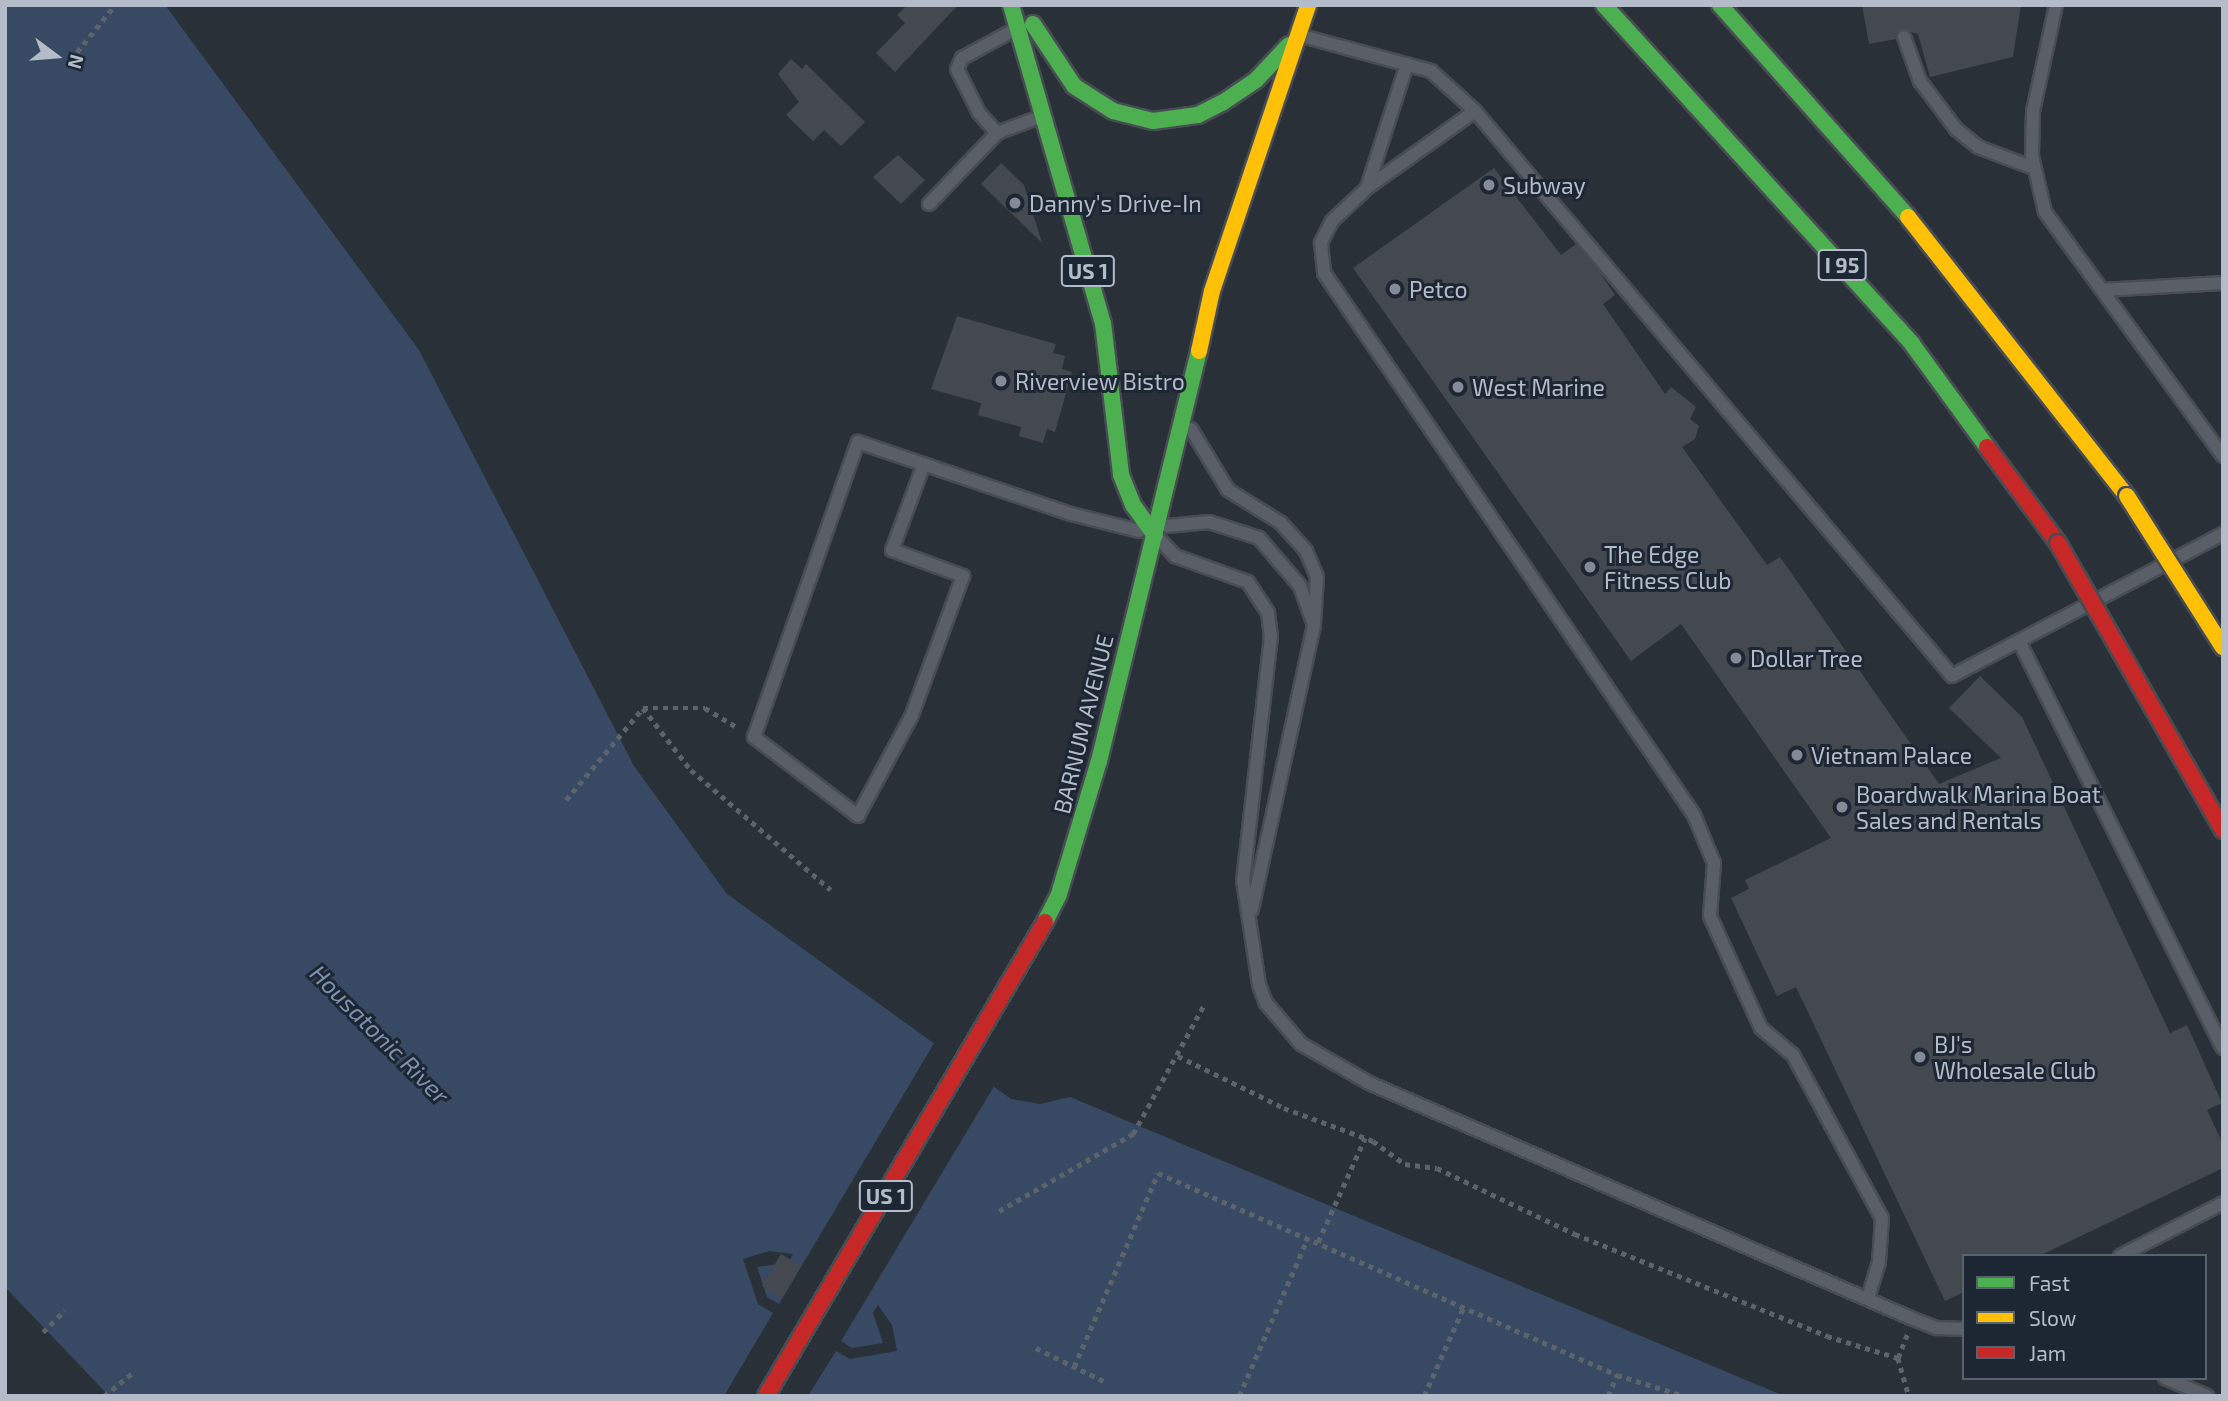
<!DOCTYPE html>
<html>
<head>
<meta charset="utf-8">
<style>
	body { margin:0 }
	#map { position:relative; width:2228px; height:1401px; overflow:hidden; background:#2a3038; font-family:"Exo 2",sans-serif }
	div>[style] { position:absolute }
	.water>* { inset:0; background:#384963 }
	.pier>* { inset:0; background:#2a3038 }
	.building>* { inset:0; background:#444950 }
	.path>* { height:4.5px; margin-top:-2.25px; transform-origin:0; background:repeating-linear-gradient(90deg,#5d636a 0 5px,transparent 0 10px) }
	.roads { filter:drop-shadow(2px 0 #484c53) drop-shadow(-2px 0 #484c53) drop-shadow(0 2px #484c53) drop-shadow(0 -2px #484c53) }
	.lane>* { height:12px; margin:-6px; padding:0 6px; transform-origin:6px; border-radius:6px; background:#5a5e66 }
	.fast>* { height:16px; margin:-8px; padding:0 8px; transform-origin:8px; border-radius:8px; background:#4caf50 }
	.slow>* { height:16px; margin:-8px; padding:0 8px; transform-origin:8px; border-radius:8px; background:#ffc107 }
	.jam>* { height:16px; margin:-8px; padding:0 8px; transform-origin:8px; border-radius:8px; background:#c62828 }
	.bridges { filter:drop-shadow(2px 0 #474c53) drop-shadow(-2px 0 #474c53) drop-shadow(0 2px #474c53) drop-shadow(0 -2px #474c53) }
	.slow-bridge>* { height:16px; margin:-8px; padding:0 8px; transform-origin:8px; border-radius:8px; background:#ffc107 }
	.jam-bridge>* { height:16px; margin:-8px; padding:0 8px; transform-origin:8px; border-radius:8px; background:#c62828 }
	.dots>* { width:19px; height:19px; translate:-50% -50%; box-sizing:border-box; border:4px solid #1d2633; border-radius:50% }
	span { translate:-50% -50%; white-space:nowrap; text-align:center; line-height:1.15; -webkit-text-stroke:6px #1d2633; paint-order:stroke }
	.shield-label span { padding:2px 5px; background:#1d2633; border:2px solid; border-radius:5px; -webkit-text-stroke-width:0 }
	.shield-label { font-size:21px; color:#b4bcc9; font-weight:700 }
	.poi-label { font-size:23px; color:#b4bcc9 }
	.left { translate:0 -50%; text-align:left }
	.street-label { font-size:23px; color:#b4bcc9 }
	.water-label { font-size:24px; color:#7c92b1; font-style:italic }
	.frame { position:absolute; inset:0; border:7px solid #b4bcc9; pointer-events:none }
	.legend { position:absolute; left:1962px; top:1254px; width:245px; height:126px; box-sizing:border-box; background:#1d2633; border:2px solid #59626f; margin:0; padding:9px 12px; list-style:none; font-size:21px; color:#b4bcc9 }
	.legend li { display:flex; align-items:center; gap:14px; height:35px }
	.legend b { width:35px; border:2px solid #59626f }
	.north { position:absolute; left:21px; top:21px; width:70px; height:70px; -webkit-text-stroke:5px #1d2633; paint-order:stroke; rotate:106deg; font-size:19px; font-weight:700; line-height:28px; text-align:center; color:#b4bcc9 }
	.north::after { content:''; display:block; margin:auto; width:24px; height:32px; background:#b4bcc9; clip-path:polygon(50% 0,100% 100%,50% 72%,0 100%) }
</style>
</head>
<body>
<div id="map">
	<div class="water">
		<div style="clip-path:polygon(5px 5px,165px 5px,419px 350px,634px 766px,727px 894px,1011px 1099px,1040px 1104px,1070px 1097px,1784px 1396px,109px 1396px,5px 1287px)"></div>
	</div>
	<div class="pier">
		<div style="clip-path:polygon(936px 1040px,996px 1083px,841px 1341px,852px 1348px,883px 1343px,873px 1313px,878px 1305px,892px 1325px,897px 1351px,850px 1359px,836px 1351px,808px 1396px,724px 1396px,773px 1313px,758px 1304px,743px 1259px,769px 1251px,793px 1254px,788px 1263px,757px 1267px,767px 1297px,779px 1304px)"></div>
	</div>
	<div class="building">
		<div style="clip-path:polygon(907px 5px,958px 5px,895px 72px,876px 53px,905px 23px,897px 15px)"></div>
		<div style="clip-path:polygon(1862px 5px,2021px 5px,2013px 57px,1930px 77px,1918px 34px,1902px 29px,1896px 39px,1869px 44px)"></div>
		<div style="clip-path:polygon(791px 59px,802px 69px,806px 64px,865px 122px,841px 146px,824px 130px,813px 141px,786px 115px,799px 102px,778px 74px)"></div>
		<div style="clip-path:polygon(898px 155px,925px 180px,901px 204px,873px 177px)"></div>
		<div style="clip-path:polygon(1001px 163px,1024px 185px,1042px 243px,981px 184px)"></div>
		<div style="clip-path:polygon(1494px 168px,1561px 255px,1576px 244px,1599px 271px,1615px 295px,1603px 304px,1665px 394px,1671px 387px,1696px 407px,1690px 419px,1699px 426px,1695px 439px,1682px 447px,1767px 565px,1780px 557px,1939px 784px,2001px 758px,1949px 708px,1980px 676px,2022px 717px,2170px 1033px,2187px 1025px,2222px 1103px,2207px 1110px,2223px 1144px,2223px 1168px,2039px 1256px,1964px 1256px,1964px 1292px,1945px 1301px,1796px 987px,1777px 996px,1731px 898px,1749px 889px,1745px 880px,1831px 838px,1681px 624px,1631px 661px,1353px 268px)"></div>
		<div style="clip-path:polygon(957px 316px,1056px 344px,1053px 353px,1065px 356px,1062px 369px,1072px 372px,1055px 432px,1047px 429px,1043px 443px,1019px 436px,1021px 427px,978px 415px,981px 403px,931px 389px)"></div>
		<div style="clip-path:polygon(781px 1254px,801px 1266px,782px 1298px,762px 1286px)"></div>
	</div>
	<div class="path">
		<div style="left:77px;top:52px;width:60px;rotate:-51deg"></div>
		<div style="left:643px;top:708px;width:78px;rotate:52.3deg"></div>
		<div style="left:691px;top:770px;width:184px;rotate:40.6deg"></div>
		<div style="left:566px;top:800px;width:120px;rotate:-50.1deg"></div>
		<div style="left:643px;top:708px;width:62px"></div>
		<div style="left:705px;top:708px;width:39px;rotate:31deg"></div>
		<div style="left:1178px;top:1056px;width:118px;rotate:26.1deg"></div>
		<div style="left:1284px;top:1108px;width:95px;rotate:20.3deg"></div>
		<div style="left:1373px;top:1141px;width:39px;rotate:36deg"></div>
		<div style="left:1405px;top:1164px;width:32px;rotate:7deg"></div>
		<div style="left:1437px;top:1168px;width:153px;rotate:25.6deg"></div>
		<div style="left:1575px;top:1234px;width:272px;rotate:22deg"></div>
		<div style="left:1827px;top:1336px;width:74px;rotate:17.2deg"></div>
		<div style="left:1898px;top:1358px;width:26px;rotate:-69deg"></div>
		<div style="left:999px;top:1211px;width:155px;rotate:-29.9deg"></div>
		<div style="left:1133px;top:1134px;width:147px;rotate:-61.2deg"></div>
		<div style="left:1318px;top:1242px;width:114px;rotate:-65.7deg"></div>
		<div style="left:43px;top:1332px;width:31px;rotate:-45deg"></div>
		<div style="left:1036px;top:1348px;width:80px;rotate:25.9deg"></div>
		<div style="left:1898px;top:1358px;width:40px;rotate:74deg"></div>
		<div style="left:1074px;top:1367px;width:211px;rotate:-66.6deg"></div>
		<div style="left:1158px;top:1173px;width:501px;rotate:23.75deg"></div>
		<div style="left:1617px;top:1375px;width:70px;rotate:17.4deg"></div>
		<div style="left:104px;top:1396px;width:40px;rotate:-39deg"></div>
		<div style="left:1239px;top:1396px;width:173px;rotate:-66.5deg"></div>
		<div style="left:1424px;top:1396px;width:98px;rotate:-66deg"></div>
		<div style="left:1608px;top:1396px;width:23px;rotate:-67deg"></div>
	</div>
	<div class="roads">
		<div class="lane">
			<div style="left:2056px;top:5px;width:108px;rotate:102.2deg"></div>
			<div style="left:2033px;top:111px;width:45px;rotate:91.3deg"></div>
			<div style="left:2032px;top:156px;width:57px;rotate:76.9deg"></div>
			<div style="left:2045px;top:212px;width:302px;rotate:53.9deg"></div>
			<div style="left:1014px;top:30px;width:59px;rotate:151.7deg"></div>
			<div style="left:962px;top:58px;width:12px;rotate:114deg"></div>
			<div style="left:957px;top:69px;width:49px;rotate:63.4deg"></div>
			<div style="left:979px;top:113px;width:27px;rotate:48deg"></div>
			<div style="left:997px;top:133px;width:46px;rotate:-20.4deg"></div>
			<div style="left:1302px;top:36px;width:134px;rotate:15.2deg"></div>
			<div style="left:1431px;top:71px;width:59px;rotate:42.3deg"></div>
			<div style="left:1475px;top:111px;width:131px;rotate:144.6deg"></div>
			<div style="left:1904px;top:37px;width:47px;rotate:70deg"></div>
			<div style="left:1920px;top:81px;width:60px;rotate:53.1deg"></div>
			<div style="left:1956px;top:129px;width:28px;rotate:39deg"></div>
			<div style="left:1978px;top:147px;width:60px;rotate:20.6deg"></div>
			<div style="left:1407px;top:64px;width:130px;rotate:107.9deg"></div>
			<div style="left:1367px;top:188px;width:48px;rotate:136.7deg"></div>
			<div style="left:1332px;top:221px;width:25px;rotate:117deg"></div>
			<div style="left:1321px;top:243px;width:30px;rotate:84deg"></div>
			<div style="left:1324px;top:273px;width:656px;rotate:55.68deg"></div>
			<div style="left:1694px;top:815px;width:52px;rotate:67.4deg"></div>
			<div style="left:1714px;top:863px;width:53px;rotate:94.3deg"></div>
			<div style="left:1710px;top:916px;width:123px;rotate:65.5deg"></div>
			<div style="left:1761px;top:1028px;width:42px;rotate:40.2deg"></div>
			<div style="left:1793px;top:1055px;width:186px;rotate:61.4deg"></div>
			<div style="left:1882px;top:1218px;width:44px;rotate:93.9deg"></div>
			<div style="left:1879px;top:1262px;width:38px;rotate:107deg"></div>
			<div style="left:1475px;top:111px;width:739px;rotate:49.83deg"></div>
			<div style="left:1952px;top:676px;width:306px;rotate:-27.7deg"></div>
			<div style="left:929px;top:204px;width:98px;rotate:-46.2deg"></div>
			<div style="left:2102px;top:290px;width:121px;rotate:-3.3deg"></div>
			<div style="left:1191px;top:429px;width:71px;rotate:58.8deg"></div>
			<div style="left:1228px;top:490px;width:62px;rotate:31.9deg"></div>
			<div style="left:1281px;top:523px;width:38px;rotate:48deg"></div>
			<div style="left:1306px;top:551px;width:28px;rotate:67deg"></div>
			<div style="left:1317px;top:577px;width:48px;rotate:93.6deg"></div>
			<div style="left:924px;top:464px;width:92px;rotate:110.4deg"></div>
			<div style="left:892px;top:550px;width:76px;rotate:20.1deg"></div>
			<div style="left:963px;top:576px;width:150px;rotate:110.2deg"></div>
			<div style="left:911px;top:717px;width:112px;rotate:118.2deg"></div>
			<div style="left:858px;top:816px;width:131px;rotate:-142.8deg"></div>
			<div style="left:754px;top:737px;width:313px;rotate:-70.6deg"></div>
			<div style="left:858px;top:442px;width:225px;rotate:18.7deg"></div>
			<div style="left:1071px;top:514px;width:70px;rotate:14deg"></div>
			<div style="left:1167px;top:526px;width:42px;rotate:-5.4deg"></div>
			<div style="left:1209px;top:522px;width:52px;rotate:17.7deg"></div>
			<div style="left:1259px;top:538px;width:63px;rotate:49.5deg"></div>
			<div style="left:1300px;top:586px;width:41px;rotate:70.3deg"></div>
			<div style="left:1314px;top:625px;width:291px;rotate:102.3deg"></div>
			<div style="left:1161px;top:541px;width:21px;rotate:47deg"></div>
			<div style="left:1175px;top:556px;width:77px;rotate:19.6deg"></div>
			<div style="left:1248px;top:582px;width:37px;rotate:57deg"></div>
			<div style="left:1268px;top:613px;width:23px;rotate:83deg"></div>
			<div style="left:1271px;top:636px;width:246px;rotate:96.5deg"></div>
			<div style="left:1243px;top:880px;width:106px;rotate:81.3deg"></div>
			<div style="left:1259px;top:985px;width:19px;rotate:69deg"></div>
			<div style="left:1266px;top:1003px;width:54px;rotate:49.5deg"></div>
			<div style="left:1301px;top:1044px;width:78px;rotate:29.8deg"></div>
			<div style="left:1369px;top:1083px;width:593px;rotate:23.45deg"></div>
			<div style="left:1913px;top:1319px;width:26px;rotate:21deg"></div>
			<div style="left:1937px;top:1328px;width:27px;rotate:2deg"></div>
			<div style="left:2019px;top:641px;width:455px;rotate:63.4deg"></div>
			<div style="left:2120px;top:1256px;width:116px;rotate:-27.2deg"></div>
			<div style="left:2165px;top:1378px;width:46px;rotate:23.2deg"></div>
		</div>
		<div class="fast">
			<div style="left:1011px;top:5px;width:331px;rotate:73.9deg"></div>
			<div style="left:1103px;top:323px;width:153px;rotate:83.2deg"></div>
			<div style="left:1121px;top:475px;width:32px;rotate:68deg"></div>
			<div style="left:1133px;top:505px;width:37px;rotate:54deg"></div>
			<div style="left:1604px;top:5px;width:458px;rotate:47.7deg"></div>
			<div style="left:1912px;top:344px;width:127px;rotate:53.9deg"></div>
			<div style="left:1720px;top:5px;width:283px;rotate:48.4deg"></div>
			<div style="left:1033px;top:24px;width:74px;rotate:56.5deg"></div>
			<div style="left:1074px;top:86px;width:46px;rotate:32.7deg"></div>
			<div style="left:1113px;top:111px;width:41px;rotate:14deg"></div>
			<div style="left:1153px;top:121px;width:45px;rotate:-7.6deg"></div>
			<div style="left:1198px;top:115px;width:27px;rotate:-27deg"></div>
			<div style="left:1222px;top:103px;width:41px;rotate:-34.1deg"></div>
			<div style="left:1256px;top:80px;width:48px;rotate:-46.7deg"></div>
			<div style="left:1045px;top:922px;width:31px;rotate:-63deg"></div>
			<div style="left:1059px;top:894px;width:139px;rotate:-73.3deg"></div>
			<div style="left:1099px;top:761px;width:422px;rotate:-76.3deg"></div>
		</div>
		<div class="slow">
			<div style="left:1908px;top:217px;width:355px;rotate:51.9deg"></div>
			<div style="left:1199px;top:351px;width:61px;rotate:-77.8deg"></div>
			<div style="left:1212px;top:291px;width:302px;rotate:-71.4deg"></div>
		</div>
		<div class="jam">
			<div style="left:1987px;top:447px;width:119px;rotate:53.5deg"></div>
			<div style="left:766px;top:1396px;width:550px;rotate:-59.52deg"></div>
		</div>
	</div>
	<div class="bridges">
		<div class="slow-bridge">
			<div style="left:2127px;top:496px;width:179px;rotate:57.6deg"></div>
		</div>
		<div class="jam-bridge">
			<div style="left:2058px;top:543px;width:331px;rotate:60.1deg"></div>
		</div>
	</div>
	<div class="dots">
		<div style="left:1489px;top:185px;background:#848b96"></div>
		<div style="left:1015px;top:203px;background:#848b96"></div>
		<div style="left:1395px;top:289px;background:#848b96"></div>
		<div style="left:1001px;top:381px;background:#848b96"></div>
		<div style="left:1458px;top:387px;background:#848b96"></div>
		<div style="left:1590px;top:567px;background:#848b96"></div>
		<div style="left:1736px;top:658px;background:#848b96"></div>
		<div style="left:1797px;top:755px;background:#848b96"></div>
		<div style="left:1842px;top:807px;background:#848b96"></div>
		<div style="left:1920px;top:1057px;background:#848b96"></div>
	</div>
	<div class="shield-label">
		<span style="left:1842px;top:265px">I 95</span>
		<span style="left:1088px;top:271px">US 1</span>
		<span style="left:886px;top:1196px">US 1</span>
	</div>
	<div class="poi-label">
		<span class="left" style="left:1503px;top:185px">Subway</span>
		<span class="left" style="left:1029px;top:203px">Danny's Drive-In</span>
		<span class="left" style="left:1409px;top:289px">Petco</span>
		<span class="left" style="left:1015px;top:381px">Riverview Bistro</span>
		<span class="left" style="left:1472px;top:387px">West Marine</span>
		<span class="left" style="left:1604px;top:567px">The Edge<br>Fitness Club</span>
		<span class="left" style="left:1750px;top:658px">Dollar Tree</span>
		<span class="left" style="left:1811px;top:755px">Vietnam Palace</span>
		<span class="left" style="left:1856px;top:807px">Boardwalk Marina Boat<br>Sales and Rentals</span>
		<span class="left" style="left:1934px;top:1057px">BJ's<br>Wholesale Club</span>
	</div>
	<div class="street-label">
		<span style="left:1083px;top:724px;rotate:-76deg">BARNUM AVENUE</span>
	</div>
	<div class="water-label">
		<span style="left:380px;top:1034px;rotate:45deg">Housatonic River</span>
	</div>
	<div class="frame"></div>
	<ul class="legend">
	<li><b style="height:9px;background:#4caf50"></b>Fast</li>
	<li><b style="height:9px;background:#ffc107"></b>Slow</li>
	<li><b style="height:9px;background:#c62828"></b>Jam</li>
	</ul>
	<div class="north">N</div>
</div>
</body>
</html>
